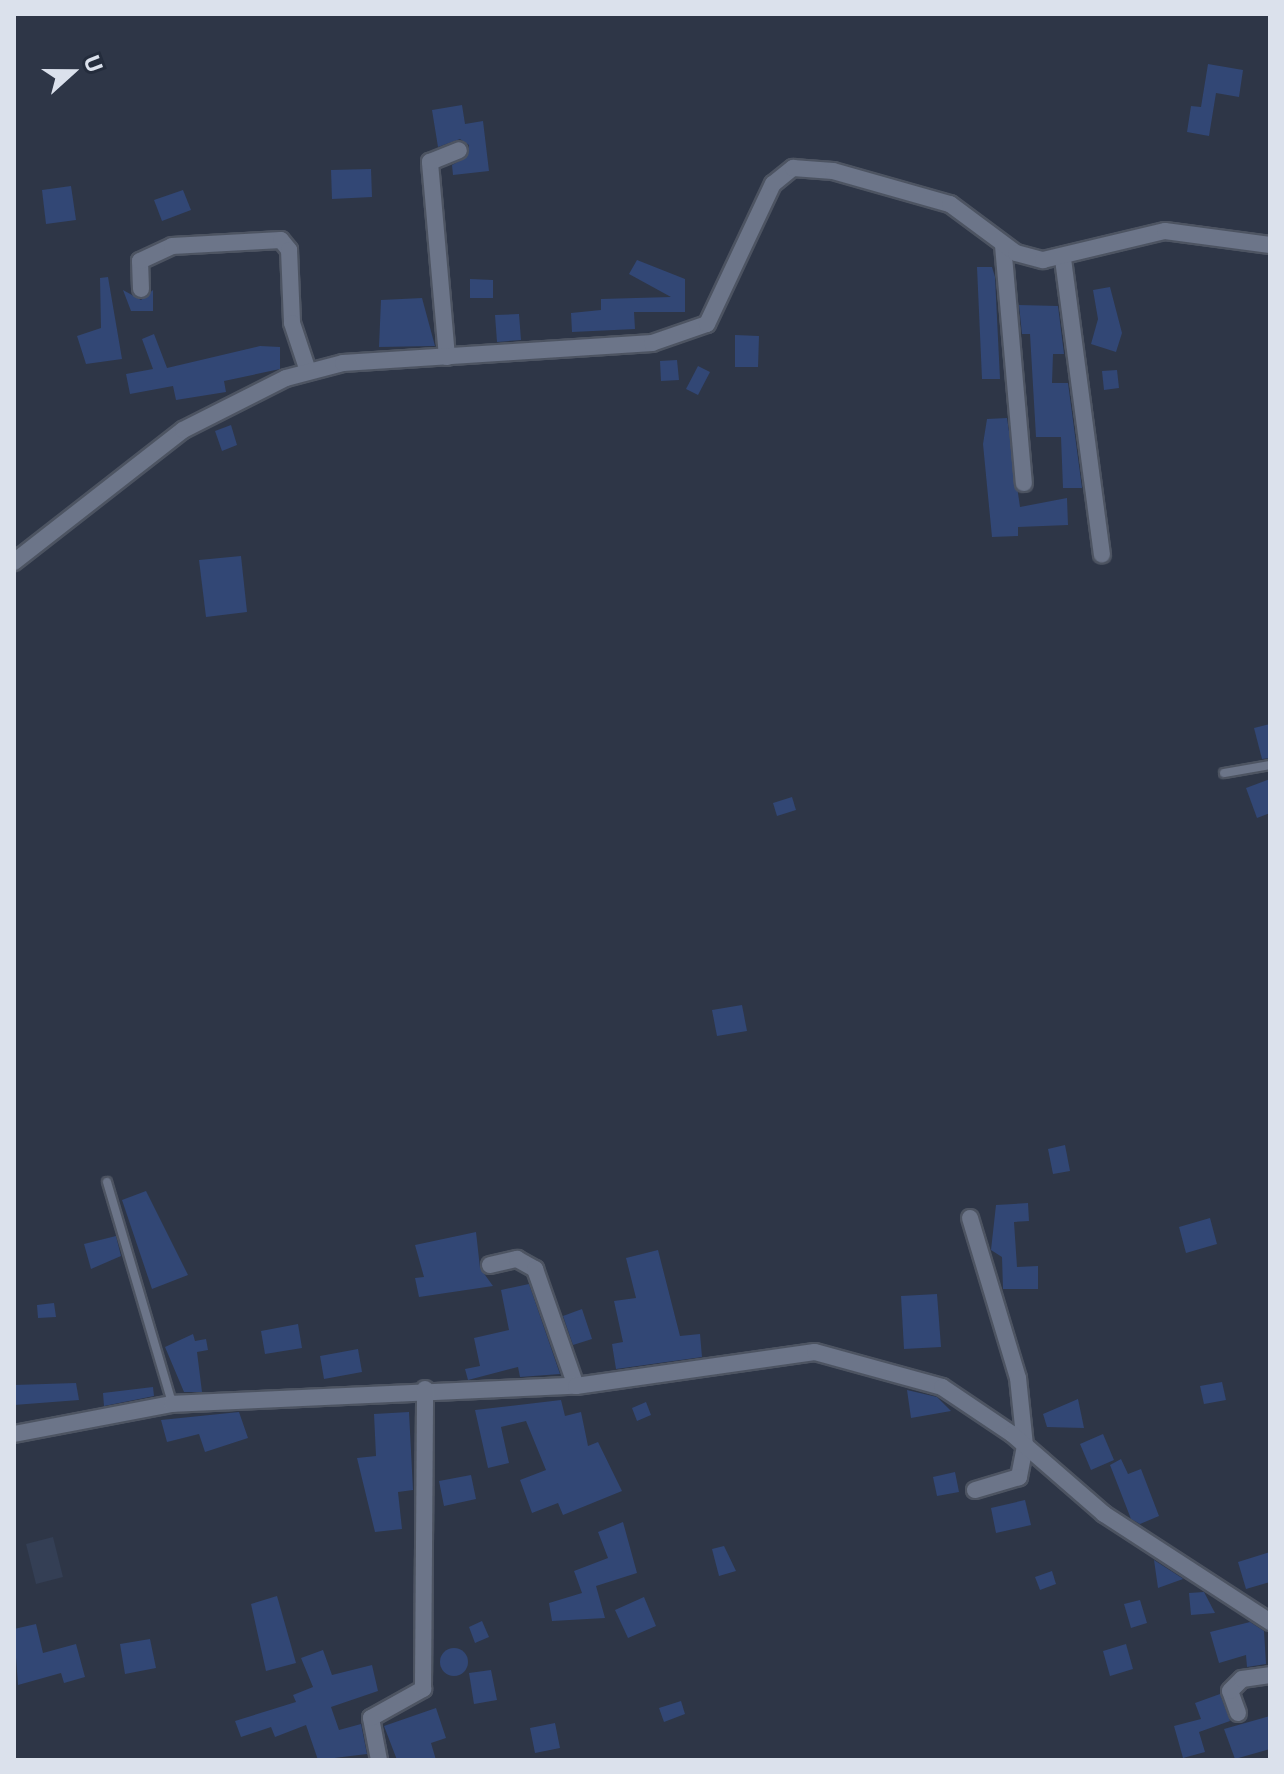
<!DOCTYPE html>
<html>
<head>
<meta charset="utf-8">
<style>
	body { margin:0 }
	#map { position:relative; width:1284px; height:1774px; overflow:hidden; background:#2e3647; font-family:"Open Sans",sans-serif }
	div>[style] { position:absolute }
	.built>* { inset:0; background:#343f55 }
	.building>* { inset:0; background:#324775 }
	.round { border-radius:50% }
	.roads { filter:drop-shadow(2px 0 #4d5462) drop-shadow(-2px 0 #4d5462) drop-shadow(0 2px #4d5462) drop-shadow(0 -2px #4d5462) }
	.lane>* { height:8px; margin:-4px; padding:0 4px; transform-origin:4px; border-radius:4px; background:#6c7589 }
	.street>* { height:16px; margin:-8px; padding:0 8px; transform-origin:8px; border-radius:8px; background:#6c7589 }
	span { translate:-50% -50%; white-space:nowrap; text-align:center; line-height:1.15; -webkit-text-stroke:7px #242c3c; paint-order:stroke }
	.frame { position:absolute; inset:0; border:16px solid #dbe1ec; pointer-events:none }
	.north { position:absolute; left:32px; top:32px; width:80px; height:80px; -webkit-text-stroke:6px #242c3c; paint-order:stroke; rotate:69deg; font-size:22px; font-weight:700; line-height:32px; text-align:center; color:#dbe1ec }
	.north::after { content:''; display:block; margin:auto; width:28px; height:36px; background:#dbe1ec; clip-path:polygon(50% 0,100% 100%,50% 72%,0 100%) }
</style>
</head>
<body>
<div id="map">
	<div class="built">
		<div style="clip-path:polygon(53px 1537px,63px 1577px,36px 1584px,26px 1544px)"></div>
	</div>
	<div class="building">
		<div style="clip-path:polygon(1208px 64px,1243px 70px,1239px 97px,1216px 93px,1209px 136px,1187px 132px,1191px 106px,1201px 107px)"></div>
		<div style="clip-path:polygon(462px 105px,465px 124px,483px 121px,489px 171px,453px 175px,452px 165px,467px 157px,469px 145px,460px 139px,438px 147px,432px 110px)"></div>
		<div style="clip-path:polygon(371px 169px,372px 197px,332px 199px,331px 170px)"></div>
		<div style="clip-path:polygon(71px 186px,76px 220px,46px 224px,42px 190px)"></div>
		<div style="clip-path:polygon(183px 190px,191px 210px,162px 221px,154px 200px)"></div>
		<div style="clip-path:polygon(637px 260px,685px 279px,685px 312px,634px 312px,635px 329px,572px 332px,571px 313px,601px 310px,601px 299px,671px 297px,629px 274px)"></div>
		<div style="clip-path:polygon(977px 267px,992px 267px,995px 277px,1000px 379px,982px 379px)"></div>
		<div style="clip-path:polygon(108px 277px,122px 359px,86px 364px,77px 336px,101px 328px,100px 278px)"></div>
		<div style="clip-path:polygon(470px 279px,493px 280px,493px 298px,470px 298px)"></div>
		<div style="clip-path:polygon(1110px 287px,1122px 333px,1116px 352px,1091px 344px,1098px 319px,1093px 290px)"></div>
		<div style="clip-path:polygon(123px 290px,141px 300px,153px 290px,153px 311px,131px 311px)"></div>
		<div style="clip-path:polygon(422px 298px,435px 346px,379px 347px,381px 300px)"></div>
		<div style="clip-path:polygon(1019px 305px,1058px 306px,1064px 354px,1053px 354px,1052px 383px,1068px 383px,1082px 488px,1063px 488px,1061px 437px,1036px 437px,1030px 334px,1022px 334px)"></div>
		<div style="clip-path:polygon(519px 314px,521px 340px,497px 342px,495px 315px)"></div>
		<div style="clip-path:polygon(154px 334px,167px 368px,260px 346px,280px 347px,280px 369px,224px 381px,226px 392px,176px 400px,173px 386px,130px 394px,126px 374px,153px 369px,142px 339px)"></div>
		<div style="clip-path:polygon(735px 335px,759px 336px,758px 367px,735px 367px)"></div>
		<div style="clip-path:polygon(677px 360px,679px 380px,661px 381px,660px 361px)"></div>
		<div style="clip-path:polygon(698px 366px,710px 372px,698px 395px,686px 389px)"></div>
		<div style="clip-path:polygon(1117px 370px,1119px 388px,1104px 390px,1102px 371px)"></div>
		<div style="clip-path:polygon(1007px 418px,1020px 507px,1067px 498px,1068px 525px,1018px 527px,1018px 536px,992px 537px,983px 444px,987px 419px)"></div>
		<div style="clip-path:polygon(231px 425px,237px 445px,222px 451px,215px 431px)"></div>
		<div style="clip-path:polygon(241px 556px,247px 612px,206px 617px,199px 560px)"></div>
		<div style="clip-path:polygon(1270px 724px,1270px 758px,1262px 759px,1254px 728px)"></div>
		<div style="clip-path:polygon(1270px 779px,1270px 813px,1257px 818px,1246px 788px)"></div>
		<div style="clip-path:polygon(792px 797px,796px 810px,777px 816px,773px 803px)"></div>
		<div style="clip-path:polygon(742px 1005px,747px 1031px,717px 1036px,712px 1010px)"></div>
		<div style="clip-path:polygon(1065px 1145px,1070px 1171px,1053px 1174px,1048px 1149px)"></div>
		<div style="clip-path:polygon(146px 1191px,188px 1275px,152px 1289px,122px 1200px)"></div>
		<div style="clip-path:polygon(1028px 1203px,1029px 1221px,1014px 1222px,1017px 1267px,1038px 1266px,1038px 1289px,1003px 1289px,1002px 1257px,991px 1250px,996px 1205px)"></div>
		<div style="clip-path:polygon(1210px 1218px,1217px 1244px,1186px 1253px,1179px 1227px)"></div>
		<div style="clip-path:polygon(476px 1232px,480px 1268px,493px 1286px,419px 1297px,415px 1278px,424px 1277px,415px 1245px)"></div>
		<div style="clip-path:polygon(116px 1236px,121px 1256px,91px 1269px,84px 1244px)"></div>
		<div style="clip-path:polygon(658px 1250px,680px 1336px,700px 1334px,702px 1357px,616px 1369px,612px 1344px,623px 1342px,614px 1301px,636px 1298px,626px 1258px)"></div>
		<div style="clip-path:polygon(529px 1284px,560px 1374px,520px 1377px,518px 1367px,468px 1380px,465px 1369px,480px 1366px,474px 1338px,509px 1330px,501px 1290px)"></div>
		<div style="clip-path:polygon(937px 1294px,941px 1347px,904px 1349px,901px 1296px)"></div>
		<div style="clip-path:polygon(54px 1303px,56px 1317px,38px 1318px,37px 1305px)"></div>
		<div style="clip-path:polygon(582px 1309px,592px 1339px,573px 1345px,563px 1316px)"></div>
		<div style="clip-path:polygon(298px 1324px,302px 1348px,265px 1354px,261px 1331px)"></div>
		<div style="clip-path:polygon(193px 1334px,195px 1341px,206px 1339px,208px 1350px,197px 1352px,202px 1392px,184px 1392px,165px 1347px)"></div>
		<div style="clip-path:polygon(358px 1349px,362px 1372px,324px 1379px,320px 1356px)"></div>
		<div style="clip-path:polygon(1222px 1382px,1226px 1400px,1204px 1404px,1200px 1386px)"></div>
		<div style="clip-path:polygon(76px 1383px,79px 1400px,14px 1405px,14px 1385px)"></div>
		<div style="clip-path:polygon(153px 1387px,154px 1396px,104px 1406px,103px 1393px)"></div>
		<div style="clip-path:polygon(907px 1390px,937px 1397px,951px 1411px,911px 1418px)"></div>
		<div style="clip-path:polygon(1078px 1399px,1084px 1428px,1047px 1427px,1043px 1414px)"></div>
		<div style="clip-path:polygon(561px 1400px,565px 1416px,581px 1412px,588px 1446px,598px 1442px,622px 1491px,563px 1515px,558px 1503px,532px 1513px,520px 1480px,546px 1470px,526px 1421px,501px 1427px,509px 1463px,488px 1468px,475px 1410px)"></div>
		<div style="clip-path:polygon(646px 1402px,651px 1415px,637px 1421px,632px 1408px)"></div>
		<div style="clip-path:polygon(239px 1412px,248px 1438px,205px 1452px,199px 1434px,167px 1442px,161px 1420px)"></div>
		<div style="clip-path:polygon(409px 1412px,413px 1490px,398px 1492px,402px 1529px,375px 1532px,357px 1458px,376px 1456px,374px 1414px)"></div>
		<div style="clip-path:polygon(1103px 1434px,1114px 1460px,1091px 1470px,1080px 1444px)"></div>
		<div style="clip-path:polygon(1121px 1459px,1128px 1474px,1141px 1469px,1159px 1516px,1140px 1524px,1131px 1519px,1110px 1465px)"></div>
		<div style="clip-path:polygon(955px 1472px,959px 1492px,937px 1496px,933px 1477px)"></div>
		<div style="clip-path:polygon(471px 1475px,476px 1499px,444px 1506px,439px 1481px)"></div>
		<div style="clip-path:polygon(1025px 1500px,1031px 1525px,996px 1533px,991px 1508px)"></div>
		<div style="clip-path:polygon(623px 1522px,637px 1573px,596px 1586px,605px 1618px,552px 1621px,549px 1603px,582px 1593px,574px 1571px,608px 1558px,598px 1532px)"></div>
		<div style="clip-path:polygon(724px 1546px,736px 1571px,719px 1576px,712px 1549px)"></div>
		<div style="clip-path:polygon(1270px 1552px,1270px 1582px,1246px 1589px,1238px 1562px)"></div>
		<div style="clip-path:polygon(1154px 1560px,1182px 1578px,1183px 1579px,1158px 1588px)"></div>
		<div style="clip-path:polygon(1052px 1571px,1056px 1584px,1040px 1590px,1035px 1577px)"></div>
		<div style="clip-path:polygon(1204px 1592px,1215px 1613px,1191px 1615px,1189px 1593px)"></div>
		<div style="clip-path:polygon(277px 1596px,296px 1663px,266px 1671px,251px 1604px)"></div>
		<div style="clip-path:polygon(644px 1597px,656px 1626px,628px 1638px,615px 1610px)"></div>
		<div style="clip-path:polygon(1140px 1600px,1147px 1623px,1131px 1628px,1124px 1604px)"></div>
		<div style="clip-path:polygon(482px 1621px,489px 1637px,475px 1643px,469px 1627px)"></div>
		<div style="clip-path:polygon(1250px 1622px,1264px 1631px,1266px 1664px,1247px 1667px,1246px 1655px,1219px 1663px,1210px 1632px)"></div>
		<div style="clip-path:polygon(36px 1624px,43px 1653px,76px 1644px,85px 1677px,64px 1683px,61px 1673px,18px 1685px,14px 1629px)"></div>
		<div style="clip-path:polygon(150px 1639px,156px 1668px,125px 1674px,120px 1644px)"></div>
		<div style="clip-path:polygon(1126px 1644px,1133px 1669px,1110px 1676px,1103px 1651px)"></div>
		<div class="round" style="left:440px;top:1648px;width:28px;height:28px"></div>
		<div style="clip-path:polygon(323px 1650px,332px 1675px,372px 1665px,378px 1691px,331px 1707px,339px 1730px,361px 1724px,367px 1754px,318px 1760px,306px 1725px,275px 1737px,271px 1727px,241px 1737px,235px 1721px,296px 1702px,293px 1695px,313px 1687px,301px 1658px)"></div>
		<div style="clip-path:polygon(491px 1670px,497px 1700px,474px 1704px,469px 1673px)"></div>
		<div style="clip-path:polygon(1220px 1694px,1230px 1721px,1199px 1732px,1205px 1752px,1183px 1758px,1174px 1726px,1201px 1719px,1195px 1703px)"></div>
		<div style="clip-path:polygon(681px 1701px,685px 1714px,664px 1722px,659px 1708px)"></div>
		<div style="clip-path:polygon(436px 1708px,446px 1738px,431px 1743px,436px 1760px,397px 1760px,384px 1726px)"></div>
		<div style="clip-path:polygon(1270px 1716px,1270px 1749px,1235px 1759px,1224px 1729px)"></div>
		<div style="clip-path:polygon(555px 1723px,560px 1748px,535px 1753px,530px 1728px)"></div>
	</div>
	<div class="roads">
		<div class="lane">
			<div style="left:1224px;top:773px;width:47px;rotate:-9.9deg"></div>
			<div style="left:107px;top:1182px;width:230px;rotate:73.6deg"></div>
		</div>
		<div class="street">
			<div style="left:1003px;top:245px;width:239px;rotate:85deg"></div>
			<div style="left:1063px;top:259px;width:298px;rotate:82.5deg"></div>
			<div style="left:141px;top:289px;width:28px;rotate:-92deg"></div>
			<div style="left:140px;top:261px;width:35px;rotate:-25deg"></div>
			<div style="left:172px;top:246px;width:109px;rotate:-3.2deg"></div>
			<div style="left:281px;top:240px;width:13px;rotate:51deg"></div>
			<div style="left:289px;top:250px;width:73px;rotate:87.6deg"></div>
			<div style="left:292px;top:323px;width:51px;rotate:71.6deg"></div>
			<div style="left:447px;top:357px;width:196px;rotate:-95deg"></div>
			<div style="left:430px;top:162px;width:31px;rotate:-22deg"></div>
			<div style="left:14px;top:562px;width:214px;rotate:-38deg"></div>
			<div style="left:183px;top:430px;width:115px;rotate:-26.8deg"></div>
			<div style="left:286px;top:378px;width:59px;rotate:-14.7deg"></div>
			<div style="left:343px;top:363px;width:310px;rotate:-3.7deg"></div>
			<div style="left:652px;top:343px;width:58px;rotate:-19.1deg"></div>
			<div style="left:707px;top:324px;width:155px;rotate:-64.8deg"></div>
			<div style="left:773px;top:184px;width:26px;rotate:-39deg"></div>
			<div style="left:793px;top:168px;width:40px;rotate:4.3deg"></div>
			<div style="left:833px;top:171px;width:122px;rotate:15.8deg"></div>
			<div style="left:950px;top:204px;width:82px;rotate:36.6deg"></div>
			<div style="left:1016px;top:253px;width:28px;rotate:15deg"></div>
			<div style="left:1043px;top:260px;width:125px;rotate:-13.4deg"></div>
			<div style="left:1165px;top:231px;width:106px;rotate:7.6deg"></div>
			<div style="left:970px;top:1218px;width:167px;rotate:73.3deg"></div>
			<div style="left:1018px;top:1378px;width:68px;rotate:84.1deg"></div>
			<div style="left:1025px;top:1446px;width:32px;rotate:101deg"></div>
			<div style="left:1019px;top:1477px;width:46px;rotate:163.5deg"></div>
			<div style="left:490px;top:1265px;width:28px;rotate:-13deg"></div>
			<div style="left:517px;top:1259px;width:21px;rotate:29deg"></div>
			<div style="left:535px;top:1269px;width:124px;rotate:70.7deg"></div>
			<div style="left:14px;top:1434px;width:161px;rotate:-10.8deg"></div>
			<div style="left:172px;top:1404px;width:404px;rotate:-2.6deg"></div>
			<div style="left:576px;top:1386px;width:241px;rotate:-8.1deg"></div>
			<div style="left:815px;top:1352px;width:132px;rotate:15.4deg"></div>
			<div style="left:942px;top:1387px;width:84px;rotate:33.9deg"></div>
			<div style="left:1012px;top:1434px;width:122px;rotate:41deg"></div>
			<div style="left:1104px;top:1514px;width:198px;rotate:33deg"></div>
			<div style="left:1238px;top:1713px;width:23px;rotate:-110deg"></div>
			<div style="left:1230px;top:1691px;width:17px;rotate:-45deg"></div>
			<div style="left:1242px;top:1679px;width:28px;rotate:-8deg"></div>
			<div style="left:379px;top:1760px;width:43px;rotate:-100.8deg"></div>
			<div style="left:371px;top:1718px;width:60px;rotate:-29.1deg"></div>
			<div style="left:423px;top:1689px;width:300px;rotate:-89.6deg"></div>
		</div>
	</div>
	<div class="frame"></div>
	<div class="north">U</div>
</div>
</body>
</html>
